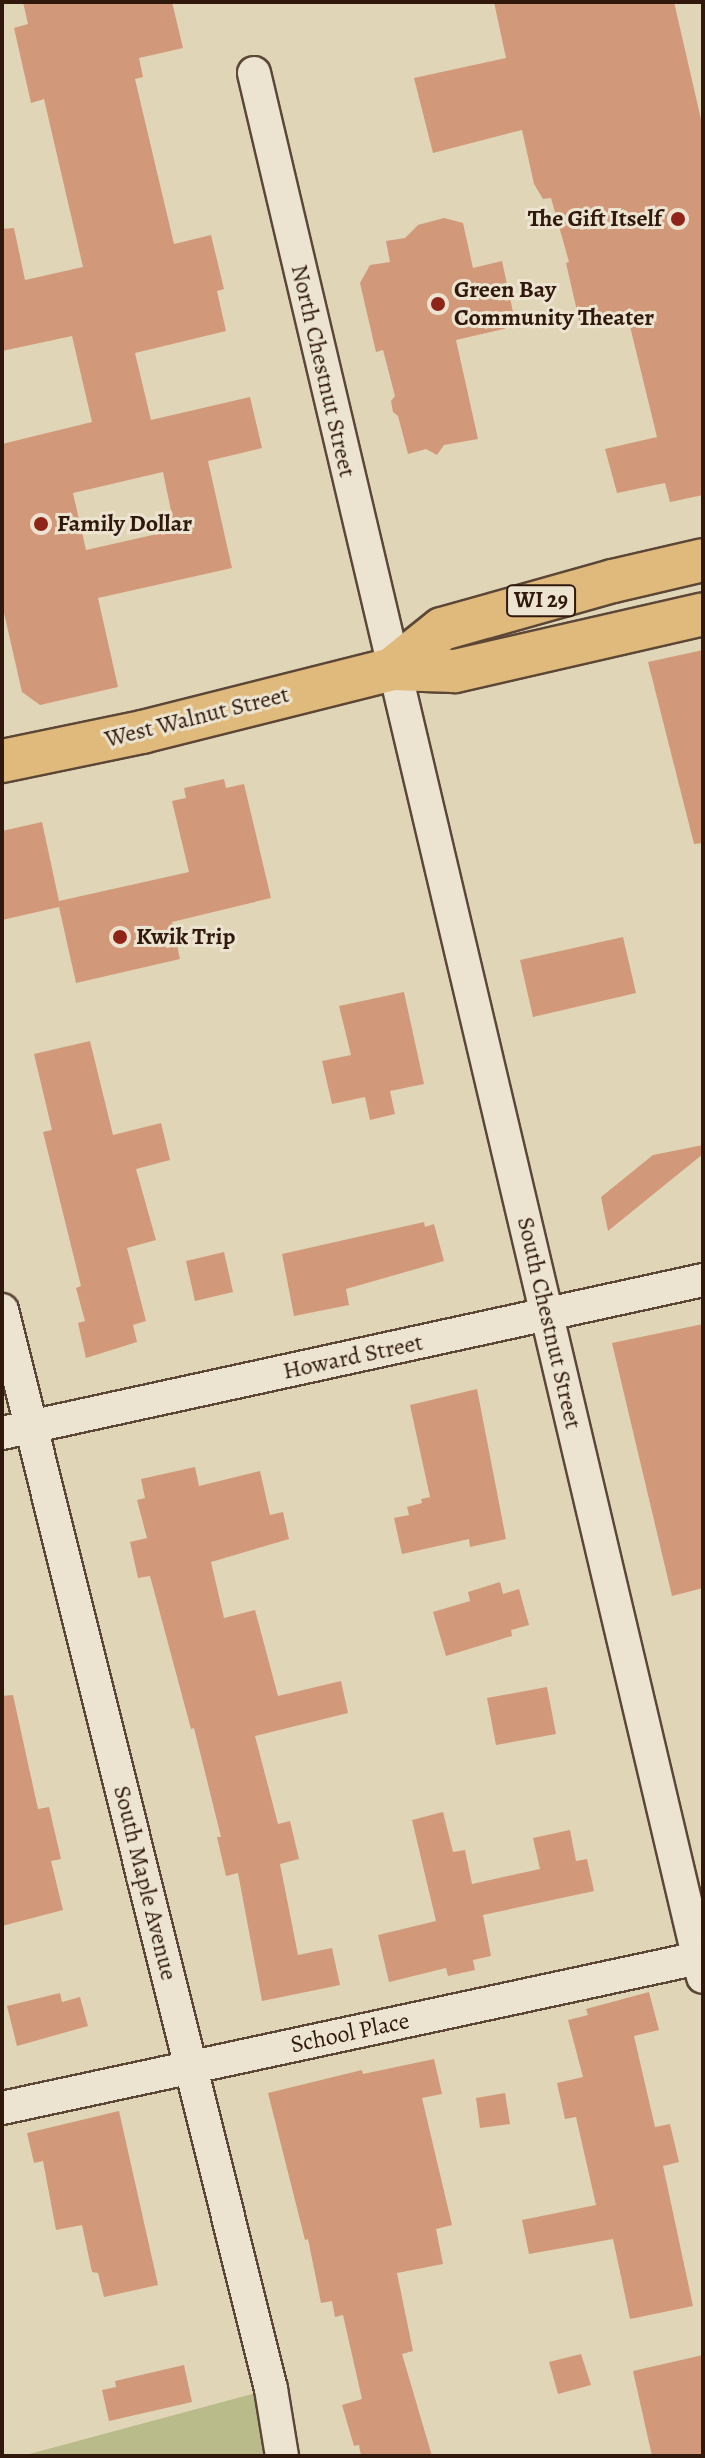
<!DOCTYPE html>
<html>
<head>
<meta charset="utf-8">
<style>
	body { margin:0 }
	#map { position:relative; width:705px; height:2458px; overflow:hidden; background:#e1d5b7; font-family:Alegreya,serif }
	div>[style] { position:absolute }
	.green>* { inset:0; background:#b9bb8a }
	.building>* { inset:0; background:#d1997a }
	.roads { filter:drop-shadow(2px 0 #5c4737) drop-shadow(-2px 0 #5c4737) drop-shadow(0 2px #5c4737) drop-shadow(0 -2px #5c4737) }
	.minor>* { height:32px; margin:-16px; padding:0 16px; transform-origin:16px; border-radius:16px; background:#ece4d0 }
	.major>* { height:42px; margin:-21px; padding:0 21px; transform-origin:21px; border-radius:21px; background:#e0ba7c }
	.dots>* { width:22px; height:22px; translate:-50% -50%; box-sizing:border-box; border:4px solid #ece4d0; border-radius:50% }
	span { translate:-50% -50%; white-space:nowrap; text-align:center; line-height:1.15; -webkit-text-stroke:6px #ece4d0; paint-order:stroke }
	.shield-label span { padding:2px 6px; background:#ece4d0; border:2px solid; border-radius:6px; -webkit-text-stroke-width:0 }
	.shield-label { font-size:22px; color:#30180c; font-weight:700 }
	.poi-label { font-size:24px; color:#30180c; font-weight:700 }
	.right { translate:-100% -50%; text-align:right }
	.left { translate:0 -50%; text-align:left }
	.street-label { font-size:24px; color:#30180c }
	.frame { position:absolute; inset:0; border:4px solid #30180c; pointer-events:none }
</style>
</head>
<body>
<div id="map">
	<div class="green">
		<div style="clip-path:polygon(271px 2389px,282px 2456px,22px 2456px)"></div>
	</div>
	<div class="building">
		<div style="clip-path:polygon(evenodd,23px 2px,172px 2px,183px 48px,139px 58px,143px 77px,135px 79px,174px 244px,211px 235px,224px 289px,217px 291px,226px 331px,135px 353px,151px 420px,250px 397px,262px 448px,208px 461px,232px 568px,98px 598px,118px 687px,40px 705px,22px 692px,2px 604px,2px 444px,92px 422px,72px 336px,2px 351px,2px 229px,14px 228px,25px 280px,83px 267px,44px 99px,31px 103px,14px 28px,28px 24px,23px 2px,163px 472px,175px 530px,86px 550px,73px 493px,163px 472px)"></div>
		<div style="clip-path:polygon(494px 2px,674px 2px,703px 128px,703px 495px,670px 502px,665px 483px,617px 493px,605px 449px,657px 437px,627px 314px,580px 324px,566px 263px,569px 262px,551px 198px,543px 199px,534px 184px,522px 130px,433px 153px,414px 78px,506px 58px)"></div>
		<div style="clip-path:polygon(444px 218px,463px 223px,473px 268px,502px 261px,516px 326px,456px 340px,478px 439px,444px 445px,437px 455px,426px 449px,408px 454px,398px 416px,393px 412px,391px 401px,395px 396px,383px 350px,376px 352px,360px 283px,370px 265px,390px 262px,386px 241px,405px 238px,418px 225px)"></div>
		<div style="clip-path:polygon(703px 650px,703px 843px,694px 844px,648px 662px)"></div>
		<div style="clip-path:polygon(224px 779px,226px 788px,244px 784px,271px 898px,172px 922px,180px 959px,76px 983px,59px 907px,2px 920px,2px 831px,42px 822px,59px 901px,189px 872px,172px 801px,186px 798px,184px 788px)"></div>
		<div style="clip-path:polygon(623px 937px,636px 993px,533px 1017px,520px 960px)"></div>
		<div style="clip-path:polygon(404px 992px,424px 1084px,390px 1091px,395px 1114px,370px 1120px,365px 1097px,332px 1104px,322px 1061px,351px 1055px,339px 1006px)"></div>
		<div style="clip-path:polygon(90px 1041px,113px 1135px,161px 1123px,170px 1160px,136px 1169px,156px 1240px,127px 1248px,146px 1321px,133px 1325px,137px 1342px,86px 1358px,78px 1323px,85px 1321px,76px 1288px,81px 1286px,43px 1132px,52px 1130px,34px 1054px)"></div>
		<div style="clip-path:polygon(703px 1145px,703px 1154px,608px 1231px,601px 1197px,653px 1155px)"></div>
		<div style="clip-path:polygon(424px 1222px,425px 1227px,434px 1224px,444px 1261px,346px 1289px,349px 1305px,294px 1316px,282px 1254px)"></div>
		<div style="clip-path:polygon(224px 1252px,233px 1292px,195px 1301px,186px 1261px)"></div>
		<div style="clip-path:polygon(703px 1324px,703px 1588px,672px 1596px,612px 1343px)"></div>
		<div style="clip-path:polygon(477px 1389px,506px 1539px,470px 1547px,469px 1539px,402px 1554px,394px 1518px,409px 1515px,407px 1507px,422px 1503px,421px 1499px,430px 1497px,410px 1405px)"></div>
		<div style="clip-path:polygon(195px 1467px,199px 1486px,260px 1471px,270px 1515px,283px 1512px,289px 1539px,211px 1562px,224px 1618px,255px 1610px,278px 1696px,341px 1681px,348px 1713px,255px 1736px,278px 1824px,290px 1821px,299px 1859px,280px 1864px,298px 1955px,332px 1948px,340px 1985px,262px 2001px,238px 1873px,226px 1876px,217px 1837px,221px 1837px,194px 1728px,191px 1729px,150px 1576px,138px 1578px,130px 1542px,147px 1538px,137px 1500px,145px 1498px,141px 1479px)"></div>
		<div style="clip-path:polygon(500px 1582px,503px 1594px,519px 1589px,529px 1625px,511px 1630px,512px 1636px,446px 1656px,433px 1612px,470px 1601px,468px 1592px)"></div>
		<div style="clip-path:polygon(547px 1687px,556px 1734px,496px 1745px,487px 1698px)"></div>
		<div style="clip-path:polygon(13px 1695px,38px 1809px,49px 1807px,61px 1859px,51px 1861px,63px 1910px,2px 1926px,2px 1696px)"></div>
		<div style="clip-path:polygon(443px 1812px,453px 1852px,465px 1850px,472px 1884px,540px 1869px,533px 1838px,570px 1830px,576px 1861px,587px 1859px,594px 1891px,483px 1915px,491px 1956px,473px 1960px,475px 1970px,448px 1976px,446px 1968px,389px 1982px,378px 1935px,436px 1921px,412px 1820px)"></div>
		<div style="clip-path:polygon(649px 1992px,659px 2030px,634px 2036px,655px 2127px,670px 2124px,679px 2162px,663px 2166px,693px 2306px,630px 2319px,613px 2239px,529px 2254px,522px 2220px,596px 2205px,576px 2117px,565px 2119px,557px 2083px,583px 2077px,568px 2020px,588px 2015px,586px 2009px)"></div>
		<div style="clip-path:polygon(60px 1993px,62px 2002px,80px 1997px,88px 2026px,17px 2046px,7px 2006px)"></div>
		<div style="clip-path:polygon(434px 2059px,442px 2094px,422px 2098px,452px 2225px,436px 2229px,443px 2264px,397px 2273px,413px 2351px,402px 2354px,432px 2456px,361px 2456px,359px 2445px,354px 2446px,342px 2405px,362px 2399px,343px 2315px,335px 2317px,332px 2301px,321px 2303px,308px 2239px,305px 2240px,268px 2093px,362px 2070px,363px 2074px)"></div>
		<div style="clip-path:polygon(505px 2093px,510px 2124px,480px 2128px,476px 2098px)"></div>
		<div style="clip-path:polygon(119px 2111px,158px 2285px,104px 2297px,98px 2273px,92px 2272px,82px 2225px,56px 2230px,43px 2161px,34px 2163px,27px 2133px)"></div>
		<div style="clip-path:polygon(581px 2354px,591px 2385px,558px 2394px,549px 2362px)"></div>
		<div style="clip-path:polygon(703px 2355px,703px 2456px,652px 2456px,633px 2371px)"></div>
		<div style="clip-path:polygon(184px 2365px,192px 2402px,109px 2421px,102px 2390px,116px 2387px,115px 2381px)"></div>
	</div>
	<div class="roads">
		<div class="minor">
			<div style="left:254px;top:73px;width:1956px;rotate:76.73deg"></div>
			<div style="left:2px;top:1310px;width:1112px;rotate:76deg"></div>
			<div style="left:271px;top:2389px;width:68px;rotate:80.7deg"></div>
			<div style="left:2px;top:1433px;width:718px;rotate:-12.31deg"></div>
			<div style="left:2px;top:2108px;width:713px;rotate:-12.15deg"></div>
		</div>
		<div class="major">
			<div style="left:392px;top:669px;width:64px;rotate:-38.7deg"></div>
			<div style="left:442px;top:629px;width:178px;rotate:-15.7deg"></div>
			<div style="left:613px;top:581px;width:92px;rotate:-13.1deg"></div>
			<div style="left:2px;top:761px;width:143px;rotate:-11.7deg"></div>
			<div style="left:142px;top:732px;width:258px;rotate:-14.1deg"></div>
			<div style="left:392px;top:669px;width:63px;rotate:1.8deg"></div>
			<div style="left:455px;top:671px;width:254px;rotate:-12.9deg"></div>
		</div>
	</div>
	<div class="dots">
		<div style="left:678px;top:219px;background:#8f2418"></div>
		<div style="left:438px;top:304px;background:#8f2418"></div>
		<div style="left:41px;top:524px;background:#8f2418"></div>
		<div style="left:120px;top:937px;background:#8f2418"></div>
	</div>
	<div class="shield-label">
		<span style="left:541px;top:601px">WI 29</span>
	</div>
	<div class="poi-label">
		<span class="right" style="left:662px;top:219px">The Gift Itself</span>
		<span class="left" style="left:454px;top:304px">Green Bay<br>Community Theater</span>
		<span class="left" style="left:57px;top:524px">Family Dollar</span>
		<span class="left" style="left:136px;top:937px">Kwik Trip</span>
	</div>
	<div class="street-label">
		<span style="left:323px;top:371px;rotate:77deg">North Chestnut Street</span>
		<span style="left:197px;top:717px;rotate:-14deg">West Walnut Street</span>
		<span style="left:549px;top:1323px;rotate:77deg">South Chestnut Street</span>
		<span style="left:353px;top:1357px;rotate:-12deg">Howard Street</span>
		<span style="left:145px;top:1883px;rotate:76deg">South Maple Avenue</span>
		<span style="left:350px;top:2033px;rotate:-12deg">School Place</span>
	</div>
	<div class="frame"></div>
</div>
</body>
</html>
